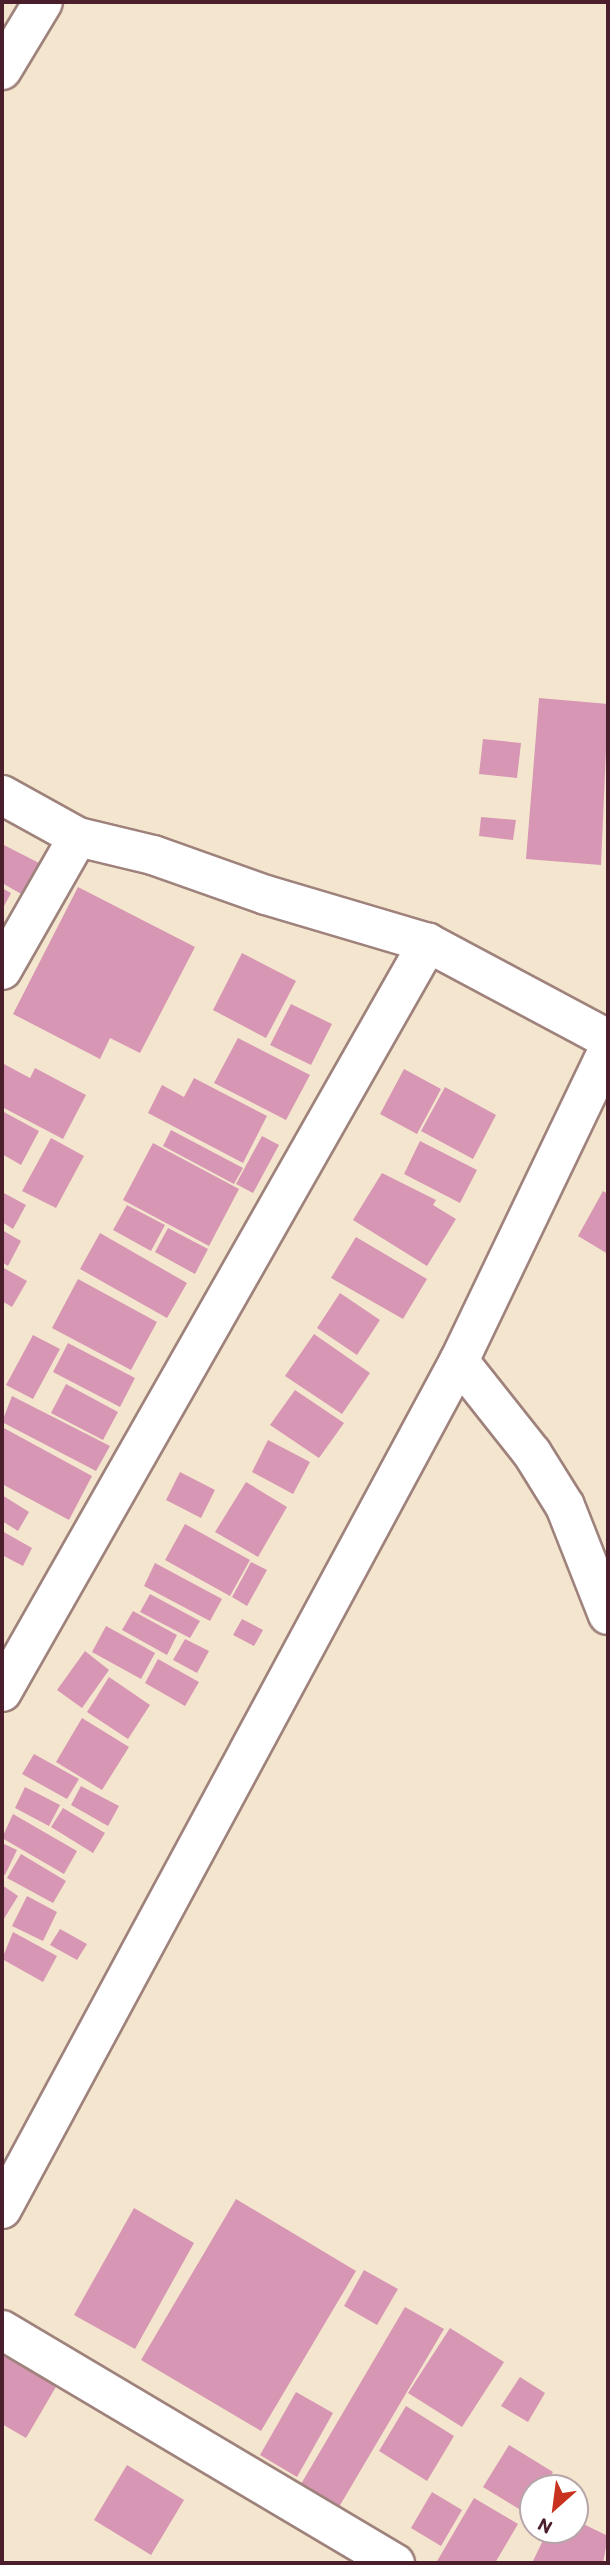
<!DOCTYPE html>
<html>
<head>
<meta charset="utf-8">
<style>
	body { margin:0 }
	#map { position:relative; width:610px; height:2565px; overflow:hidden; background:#f4e6ce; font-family:Itim,sans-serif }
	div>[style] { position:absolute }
	.building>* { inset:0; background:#d796b3 }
	.roads { filter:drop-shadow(2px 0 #9f827c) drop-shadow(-2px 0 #9f827c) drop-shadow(0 2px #9f827c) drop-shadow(0 -2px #9f827c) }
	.minor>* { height:38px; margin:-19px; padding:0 19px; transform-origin:19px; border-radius:19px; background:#fff }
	span { translate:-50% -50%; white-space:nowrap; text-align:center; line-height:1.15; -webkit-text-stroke:5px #fff; paint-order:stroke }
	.frame { position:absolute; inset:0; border:4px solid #4a1f2b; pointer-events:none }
	.north { position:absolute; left:519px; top:2474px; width:70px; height:70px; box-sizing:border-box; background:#fff; border:2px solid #b7a5aa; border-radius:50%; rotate:208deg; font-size:19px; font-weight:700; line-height:28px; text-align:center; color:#4a1f2b }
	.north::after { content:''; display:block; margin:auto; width:24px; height:32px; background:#c8321e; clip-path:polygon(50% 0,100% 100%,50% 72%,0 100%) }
</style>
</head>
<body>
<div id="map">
	<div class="building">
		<div style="clip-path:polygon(539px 698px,608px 704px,601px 865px,526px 859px)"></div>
		<div style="clip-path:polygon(483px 739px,521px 743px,517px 778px,479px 774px)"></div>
		<div style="clip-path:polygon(481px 817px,516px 820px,513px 840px,479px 836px)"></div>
		<div style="clip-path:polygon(2px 844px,39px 863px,23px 895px,2px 883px)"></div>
		<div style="clip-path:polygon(78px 887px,195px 947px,140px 1053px,110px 1038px,100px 1059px,13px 1014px)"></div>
		<div style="clip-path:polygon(2px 888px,11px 893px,2px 910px)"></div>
		<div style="clip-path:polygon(242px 953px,296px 981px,266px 1038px,213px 1010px)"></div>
		<div style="clip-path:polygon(291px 1004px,332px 1024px,311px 1065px,270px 1045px)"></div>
		<div style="clip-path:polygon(238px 1038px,310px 1075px,286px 1120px,214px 1083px)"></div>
		<div style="clip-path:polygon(2px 1063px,30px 1078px,35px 1068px,86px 1095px,63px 1139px,2px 1107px)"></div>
		<div style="clip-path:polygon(404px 1069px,441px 1089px,417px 1134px,380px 1114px)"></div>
		<div style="clip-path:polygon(194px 1078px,267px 1116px,243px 1163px,148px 1113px,162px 1085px,184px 1097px)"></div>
		<div style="clip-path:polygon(445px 1087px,496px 1115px,473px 1159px,421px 1131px)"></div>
		<div style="clip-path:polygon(2px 1111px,39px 1131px,21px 1165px,2px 1154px)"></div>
		<div style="clip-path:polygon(171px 1130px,243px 1168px,234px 1184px,163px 1146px)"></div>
		<div style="clip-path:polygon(262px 1136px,279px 1145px,253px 1193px,236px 1184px)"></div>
		<div style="clip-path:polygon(51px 1138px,84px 1156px,56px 1208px,22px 1191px)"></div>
		<div style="clip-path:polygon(420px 1141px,477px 1170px,460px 1203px,404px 1174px)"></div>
		<div style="clip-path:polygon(153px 1143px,239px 1189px,209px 1246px,123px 1200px)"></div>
		<div style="clip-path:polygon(382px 1173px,436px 1200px,433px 1205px,456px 1219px,427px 1266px,353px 1220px)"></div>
		<div style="clip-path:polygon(603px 1191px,608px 1194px,608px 1254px,578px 1236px)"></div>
		<div style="clip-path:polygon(2px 1192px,26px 1205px,13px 1229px,2px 1222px)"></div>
		<div style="clip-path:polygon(127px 1205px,165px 1225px,151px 1251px,113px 1230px)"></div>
		<div style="clip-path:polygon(168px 1228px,208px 1249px,195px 1274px,155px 1252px)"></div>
		<div style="clip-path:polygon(2px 1230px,21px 1241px,8px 1266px,2px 1262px)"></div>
		<div style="clip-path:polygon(100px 1233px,187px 1283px,167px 1318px,80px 1269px)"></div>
		<div style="clip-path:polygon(356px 1237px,427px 1279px,403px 1319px,331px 1278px)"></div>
		<div style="clip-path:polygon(2px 1267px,27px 1281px,12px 1307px,2px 1301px)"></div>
		<div style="clip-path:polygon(78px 1279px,157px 1322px,131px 1370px,52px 1328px)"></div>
		<div style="clip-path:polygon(340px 1293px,380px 1320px,357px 1355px,317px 1328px)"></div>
		<div style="clip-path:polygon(314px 1334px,370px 1373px,342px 1414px,285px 1376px)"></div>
		<div style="clip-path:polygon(33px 1335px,60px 1349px,33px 1399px,6px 1385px)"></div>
		<div style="clip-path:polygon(68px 1343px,135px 1378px,120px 1407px,53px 1372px)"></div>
		<div style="clip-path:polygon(66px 1384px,118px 1412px,103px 1440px,51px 1413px)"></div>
		<div style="clip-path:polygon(295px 1390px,344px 1423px,319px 1458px,270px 1425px)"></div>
		<div style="clip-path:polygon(12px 1396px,110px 1446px,96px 1471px,2px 1422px)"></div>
		<div style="clip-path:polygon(2px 1427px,92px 1476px,69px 1520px,2px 1484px)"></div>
		<div style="clip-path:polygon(268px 1440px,310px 1462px,293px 1494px,252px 1472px)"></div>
		<div style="clip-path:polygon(180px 1472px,215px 1490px,201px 1518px,166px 1500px)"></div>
		<div style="clip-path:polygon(246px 1482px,287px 1507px,258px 1557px,215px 1532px)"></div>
		<div style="clip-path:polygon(2px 1495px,29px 1512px,18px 1531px,2px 1521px)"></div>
		<div style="clip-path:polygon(185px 1524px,250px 1560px,230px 1596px,165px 1560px)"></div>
		<div style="clip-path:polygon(2px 1531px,32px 1548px,23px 1566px,2px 1555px)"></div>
		<div style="clip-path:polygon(251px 1562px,267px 1570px,247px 1606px,232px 1597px)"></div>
		<div style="clip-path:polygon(155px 1563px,222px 1599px,210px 1621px,144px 1586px)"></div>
		<div style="clip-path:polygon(150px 1594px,200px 1621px,190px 1638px,140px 1612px)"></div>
		<div style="clip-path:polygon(133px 1611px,177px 1635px,167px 1655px,122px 1630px)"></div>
		<div style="clip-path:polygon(242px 1619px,263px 1630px,254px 1646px,233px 1635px)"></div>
		<div style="clip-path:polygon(106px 1626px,155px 1653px,141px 1679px,92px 1652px)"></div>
		<div style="clip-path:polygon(185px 1639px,209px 1651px,197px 1673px,173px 1660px)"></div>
		<div style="clip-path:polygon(85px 1651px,109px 1670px,82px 1708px,57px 1690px)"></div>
		<div style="clip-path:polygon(158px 1659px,199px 1682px,185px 1706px,145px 1683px)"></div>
		<div style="clip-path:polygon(109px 1677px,150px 1705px,128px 1739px,87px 1712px)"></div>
		<div style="clip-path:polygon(82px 1718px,129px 1747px,102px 1790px,56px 1762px)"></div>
		<div style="clip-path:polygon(34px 1754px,79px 1779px,67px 1799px,22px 1774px)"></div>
		<div style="clip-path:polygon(81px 1786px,119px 1806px,108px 1826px,71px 1805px)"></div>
		<div style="clip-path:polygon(25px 1787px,60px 1805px,49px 1826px,15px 1808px)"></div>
		<div style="clip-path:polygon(63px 1808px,105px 1833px,93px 1853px,51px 1827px)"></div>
		<div style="clip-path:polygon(13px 1814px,77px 1851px,64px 1874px,2px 1838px)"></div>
		<div style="clip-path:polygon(2px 1843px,17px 1850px,5px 1875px,2px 1873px)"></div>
		<div style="clip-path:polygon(21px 1854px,66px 1881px,53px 1903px,7px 1878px)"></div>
		<div style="clip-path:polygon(2px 1885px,18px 1896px,2px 1922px)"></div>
		<div style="clip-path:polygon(27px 1896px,57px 1912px,43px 1941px,12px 1926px)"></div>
		<div style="clip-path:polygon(60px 1929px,87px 1944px,77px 1960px,50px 1945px)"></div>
		<div style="clip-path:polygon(13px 1932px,57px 1956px,43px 1982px,2px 1959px)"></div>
		<div style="clip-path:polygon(236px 2199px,356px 2271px,261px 2431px,141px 2360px)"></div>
		<div style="clip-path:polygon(134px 2208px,194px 2243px,135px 2349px,74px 2315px)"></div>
		<div style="clip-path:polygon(364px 2270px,398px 2289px,377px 2325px,344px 2306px)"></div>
		<div style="clip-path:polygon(405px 2307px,444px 2329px,339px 2507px,301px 2484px)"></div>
		<div style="clip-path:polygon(450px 2328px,504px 2362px,462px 2427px,408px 2393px)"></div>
		<div style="clip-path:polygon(2px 2352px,57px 2385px,26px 2438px,2px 2424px)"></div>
		<div style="clip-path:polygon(520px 2377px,545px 2393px,528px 2422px,501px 2406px)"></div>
		<div style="clip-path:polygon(296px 2392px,333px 2413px,297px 2477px,260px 2455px)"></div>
		<div style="clip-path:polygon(406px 2406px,454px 2436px,427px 2481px,379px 2451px)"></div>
		<div style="clip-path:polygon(509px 2445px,553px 2472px,543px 2488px,533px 2488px,533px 2504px,527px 2514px,483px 2487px)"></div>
		<div style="clip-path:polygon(127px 2465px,184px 2500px,151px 2555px,94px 2520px)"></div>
		<div style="clip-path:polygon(432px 2492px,462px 2510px,441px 2546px,411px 2528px)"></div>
		<div style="clip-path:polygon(474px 2498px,518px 2524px,495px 2563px,436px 2563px)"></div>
		<div style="clip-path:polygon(575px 2520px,608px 2536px,603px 2563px,532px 2563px,548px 2530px,575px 2530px)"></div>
	</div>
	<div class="roads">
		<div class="minor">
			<div style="left:2px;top:70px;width:79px;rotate:-58.9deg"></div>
			<div style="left:2px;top:795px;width:87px;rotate:28.9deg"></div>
			<div style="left:78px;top:837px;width:77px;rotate:13.5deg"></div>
			<div style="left:153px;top:855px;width:120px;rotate:19.5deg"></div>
			<div style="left:266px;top:895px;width:169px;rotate:16.5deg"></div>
			<div style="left:428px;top:943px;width:204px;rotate:28.1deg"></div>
			<div style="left:2px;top:970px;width:153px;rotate:-60.3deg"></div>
			<div style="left:459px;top:1361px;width:117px;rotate:51.6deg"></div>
			<div style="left:532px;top:1453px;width:62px;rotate:58.1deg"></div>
			<div style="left:565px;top:1506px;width:117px;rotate:68.5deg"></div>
			<div style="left:2px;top:1692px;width:862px;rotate:-60.37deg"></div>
			<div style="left:2px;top:2209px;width:963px;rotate:-61.68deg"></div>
			<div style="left:459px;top:1361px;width:345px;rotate:-64.4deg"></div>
			<div style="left:2px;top:2330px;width:457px;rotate:30.7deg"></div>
		</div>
	</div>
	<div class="frame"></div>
	<div class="north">N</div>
</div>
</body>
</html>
